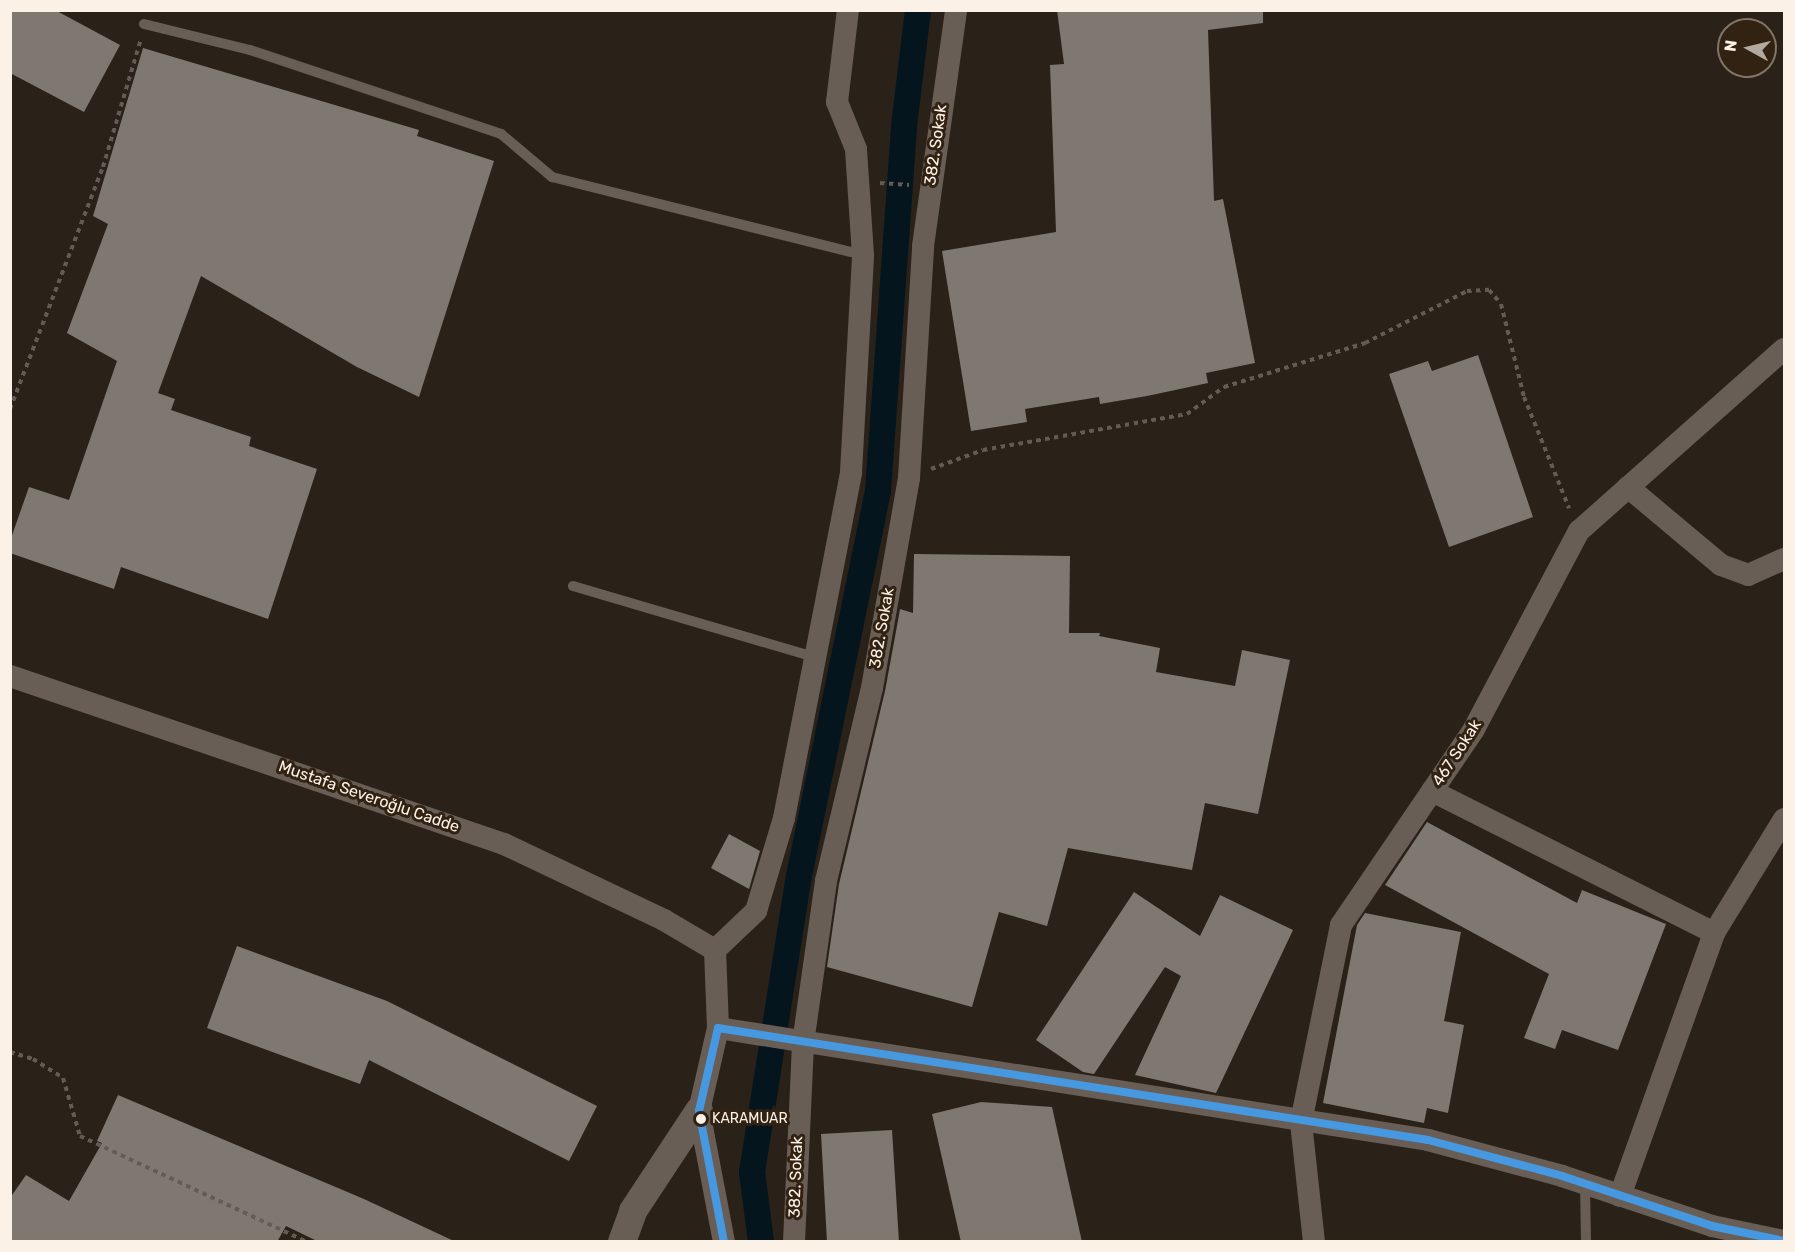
<!DOCTYPE html>
<html>
<head>
<meta charset="utf-8">
<style>
	body { margin:0 }
	#map { position:relative; width:1795px; height:1252px; overflow:hidden; background:#2a2219; font-family:Rubik,sans-serif }
	div>[style] { position:absolute }
	.canal>* { height:26px; margin:-13px; padding:0 13px; transform-origin:13px; border-radius:13px; background:#04151e }
	.building>* { inset:0; background:#7f7870 }
	.path>* { height:4px; margin-top:-2px; transform-origin:0; background:repeating-linear-gradient(90deg,#645b54 0 4.5px,transparent 0 9px) }
	.service>* { height:10px; margin:-5px; padding:0 5px; transform-origin:5px; border-radius:5px; background:#695e56 }
	.minor>* { height:22px; margin:-11px; padding:0 11px; transform-origin:11px; border-radius:11px; background:#695e56 }
	.tertiary>* { height:28px; margin:-14px; padding:0 14px; transform-origin:14px; border-radius:14px; background:#695e56 }
	.bus-1>* { height:8px; margin:-4px; padding:0 4px; transform-origin:4px; border-radius:4px; background:#4699e1 }
	.dots>* { width:16px; height:16px; translate:-50% -50%; box-sizing:border-box; border:3px solid #312212; border-radius:50% }
	span { translate:-50% -50%; white-space:nowrap; text-align:center; line-height:1.15; -webkit-text-stroke:6px #312212; paint-order:stroke }
	.bus-label { font-size:14px; color:#fcf1e7 }
	.left { translate:0 -50%; text-align:left }
	.street-label { font-size:16px; color:#fcf1e7 }
	.frame { position:absolute; inset:0; border:12px solid #fcf1e7; pointer-events:none }
	.north { position:absolute; left:1717px; top:18px; width:60px; height:60px; box-sizing:border-box; background:#312212; border:2px solid #827567; border-radius:50%; rotate:278deg; font-size:16px; font-weight:700; line-height:24px; text-align:center; color:#fcf1e7 }
	.north::after { content:''; display:block; margin:auto; width:21px; height:27px; background:#b2a99f; clip-path:polygon(50% 0,100% 100%,50% 72%,0 100%) }
</style>
</head>
<body>
<div id="map">
	<div class="canal">
		<div style="left:761px;top:1242px;width:71px;rotate:-97.3deg"></div>
		<div style="left:752px;top:1172px;width:300px;rotate:-81deg"></div>
		<div style="left:799px;top:876px;width:393px;rotate:-78.4deg"></div>
		<div style="left:878px;top:491px;width:366px;rotate:-85.9deg"></div>
		<div style="left:904px;top:126px;width:117px;rotate:-83.1deg"></div>
	</div>
	<div class="building">
		<div style="clip-path:polygon(10px 10px,55px 10px,120px 45px,84px 112px,10px 73px)"></div>
		<div style="clip-path:polygon(1057px 10px,1263px 10px,1263px 23px,1208px 30px,1214px 201px,1223px 199px,1255px 363px,1206px 373px,1208px 383px,1147px 396px,1100px 404px,1099px 397px,1025px 409px,1027px 422px,971px 431px,942px 251px,1056px 232px,1050px 65px,1064px 64px)"></div>
		<div style="clip-path:polygon(143px 48px,419px 130px,417px 136px,494px 161px,419px 397px,357px 367px,201px 276px,158px 393px,175px 399px,171px 410px,251px 437px,249px 446px,317px 469px,268px 619px,121px 567px,114px 589px,10px 553px,10px 541px,29px 487px,69px 500px,117px 361px,67px 333px,108px 224px,93px 216px)"></div>
		<div style="clip-path:polygon(1478px 355px,1533px 517px,1449px 547px,1389px 374px,1428px 361px,1432px 371px)"></div>
		<div style="clip-path:polygon(914px 554px,1070px 556px,1069px 633px,1100px 633px,1099px 636px,1160px 648px,1156px 672px,1235px 686px,1242px 650px,1290px 660px,1258px 814px,1205px 803px,1192px 870px,1068px 848px,1047px 926px,999px 912px,972px 1007px,827px 967px,839px 884px,885px 691px,899px 615px,900px 609px,913px 613px)"></div>
		<div style="clip-path:polygon(1427px 822px,1577px 903px,1582px 890px,1666px 924px,1618px 1050px,1562px 1030px,1555px 1049px,1524px 1038px,1549px 974px,1385px 885px)"></div>
		<div style="clip-path:polygon(729px 834px,760px 851px,749px 889px,711px 868px)"></div>
		<div style="clip-path:polygon(1134px 892px,1200px 936px,1220px 895px,1293px 930px,1216px 1093px,1135px 1075px,1181px 976px,1165px 967px,1094px 1074px,1083px 1072px,1036px 1040px)"></div>
		<div style="clip-path:polygon(1365px 913px,1461px 932px,1444px 1021px,1464px 1025px,1448px 1113px,1427px 1108px,1424px 1123px,1323px 1103px,1357px 925px)"></div>
		<div style="clip-path:polygon(237px 946px,387px 1001px,597px 1106px,569px 1161px,369px 1060px,360px 1084px,207px 1028px)"></div>
		<div style="clip-path:polygon(118px 1095px,364px 1199px,456px 1242px,319px 1242px,286px 1226px,277px 1242px,10px 1242px,10px 1198px,26px 1175px,69px 1201px,102px 1143px,97px 1141px)"></div>
		<div style="clip-path:polygon(981px 1102px,1052px 1107px,1082px 1242px,961px 1242px,932px 1114px)"></div>
		<div style="clip-path:polygon(892px 1130px,899px 1242px,827px 1242px,821px 1134px)"></div>
	</div>
	<div class="path">
		<div style="left:880px;top:183px;width:29px;rotate:4deg"></div>
		<div style="left:10px;top:409px;width:259px;rotate:-69deg"></div>
		<div style="left:103px;top:167px;width:134px;rotate:-73.5deg"></div>
		<div style="left:931px;top:469px;width:55px;rotate:-20.1deg"></div>
		<div style="left:983px;top:450px;width:207px;rotate:-10deg"></div>
		<div style="left:1187px;top:414px;width:46px;rotate:-36.1deg"></div>
		<div style="left:1224px;top:387px;width:148px;rotate:-17.3deg"></div>
		<div style="left:1365px;top:343px;width:114px;rotate:-27deg"></div>
		<div style="left:1467px;top:291px;width:22px;rotate:-3deg"></div>
		<div style="left:1489px;top:290px;width:18px;rotate:49deg"></div>
		<div style="left:1501px;top:304px;width:96px;rotate:76.1deg"></div>
		<div style="left:1524px;top:397px;width:120px;rotate:67.9deg"></div>
		<div style="left:10px;top:1052px;width:24px;rotate:17deg"></div>
		<div style="left:33px;top:1059px;width:36px;rotate:32deg"></div>
		<div style="left:63px;top:1078px;width:60px;rotate:73.7deg"></div>
		<div style="left:80px;top:1136px;width:251px;rotate:25deg"></div>
	</div>
	<div class="service">
		<div style="left:144px;top:24px;width:109px;rotate:13.8deg"></div>
		<div style="left:250px;top:50px;width:265px;rotate:18.5deg"></div>
		<div style="left:501px;top:134px;width:67px;rotate:40.1deg"></div>
		<div style="left:552px;top:177px;width:321px;rotate:14.1deg"></div>
		<div style="left:573px;top:586px;width:254px;rotate:16.4deg"></div>
		<div style="left:1585px;top:1184px;width:58px;rotate:89deg"></div>
	</div>
	<div class="minor">
		<div style="left:1628px;top:487px;width:121px;rotate:40deg"></div>
		<div style="left:1721px;top:565px;width:29px;rotate:20deg"></div>
		<div style="left:1748px;top:575px;width:39px;rotate:-24deg"></div>
		<div style="left:10px;top:676px;width:522px;rotate:18.78deg"></div>
		<div style="left:504px;top:844px;width:177px;rotate:25.4deg"></div>
		<div style="left:664px;top:920px;width:59px;rotate:30.5deg"></div>
		<div style="left:1432px;top:791px;width:316px;rotate:26.7deg"></div>
		<div style="left:715px;top:950px;width:57px;rotate:-43.6deg"></div>
		<div style="left:756px;top:911px;width:97px;rotate:-73.2deg"></div>
		<div style="left:784px;top:818px;width:352px;rotate:-79deg"></div>
		<div style="left:851px;top:472px;width:217px;rotate:-86.8deg"></div>
		<div style="left:863px;top:255px;width:106px;rotate:-93.8deg"></div>
		<div style="left:856px;top:149px;width:51px;rotate:-112deg"></div>
		<div style="left:837px;top:102px;width:93px;rotate:-83.2deg"></div>
		<div style="left:715px;top:950px;width:78px;rotate:87.8deg"></div>
		<div style="left:718px;top:1028px;width:85px;rotate:102.9deg"></div>
		<div style="left:699px;top:1111px;width:133px;rotate:79.2deg"></div>
		<div style="left:718px;top:1028px;width:719px;rotate:8.96deg"></div>
		<div style="left:1428px;top:1140px;width:139px;rotate:15deg"></div>
		<div style="left:1562px;top:1176px;width:158px;rotate:18.4deg"></div>
		<div style="left:1712px;top:1226px;width:74px;rotate:11.8deg"></div>
		<div style="left:1620px;top:1196px;width:279px;rotate:-70.3deg"></div>
		<div style="left:1714px;top:933px;width:134px;rotate:-58.4deg"></div>
		<div style="left:794px;top:1242px;width:199px;rotate:-87.4deg"></div>
		<div style="left:803px;top:1043px;width:164px;rotate:-81.9deg"></div>
		<div style="left:826px;top:881px;width:198px;rotate:-76.6deg"></div>
		<div style="left:872px;top:688px;width:213px;rotate:-80deg"></div>
		<div style="left:909px;top:478px;width:232px;rotate:-86.5deg"></div>
		<div style="left:923px;top:246px;width:238px;rotate:-82deg"></div>
		<div style="left:1314px;top:1242px;width:121px;rotate:-96.2deg"></div>
		<div style="left:1301px;top:1122px;width:201px;rotate:-78.5deg"></div>
		<div style="left:1341px;top:925px;width:237px;rotate:-55.8deg"></div>
		<div style="left:1474px;top:729px;width:224px;rotate:-62.1deg"></div>
		<div style="left:1579px;top:531px;width:274px;rotate:-41.6deg"></div>
	</div>
	<div class="tertiary">
		<div style="left:622px;top:1242px;width:33px;rotate:-70deg"></div>
		<div style="left:633px;top:1211px;width:120px;rotate:-56.6deg"></div>
	</div>
	<div class="bus-1">
		<div style="left:718px;top:1028px;width:719px;rotate:8.96deg"></div>
		<div style="left:1428px;top:1140px;width:139px;rotate:15deg"></div>
		<div style="left:1562px;top:1176px;width:158px;rotate:18.4deg"></div>
		<div style="left:1712px;top:1226px;width:74px;rotate:11.8deg"></div>
		<div style="left:718px;top:1028px;width:85px;rotate:102.9deg"></div>
		<div style="left:699px;top:1111px;width:133px;rotate:79.2deg"></div>
	</div>
	<div class="dots">
		<div style="left:701px;top:1119px;background:#fcf1e7"></div>
	</div>
	<div class="bus-label">
		<span class="left" style="left:712px;top:1119px">KARAMUAR</span>
	</div>
	<div class="street-label">
		<span style="left:936px;top:145px;rotate:-82deg">382. Sokak</span>
		<span style="left:882px;top:628px;rotate:-80deg">382. Sokak</span>
		<span style="left:1457px;top:753px;rotate:-57deg">467 Sokak</span>
		<span style="left:369px;top:797px;rotate:19deg">Mustafa Severoğlu Cadde</span>
		<span style="left:796px;top:1177px;rotate:-88deg">382. Sokak</span>
	</div>
	<div class="frame"></div>
	<div class="north">N</div>
</div>
</body>
</html>
